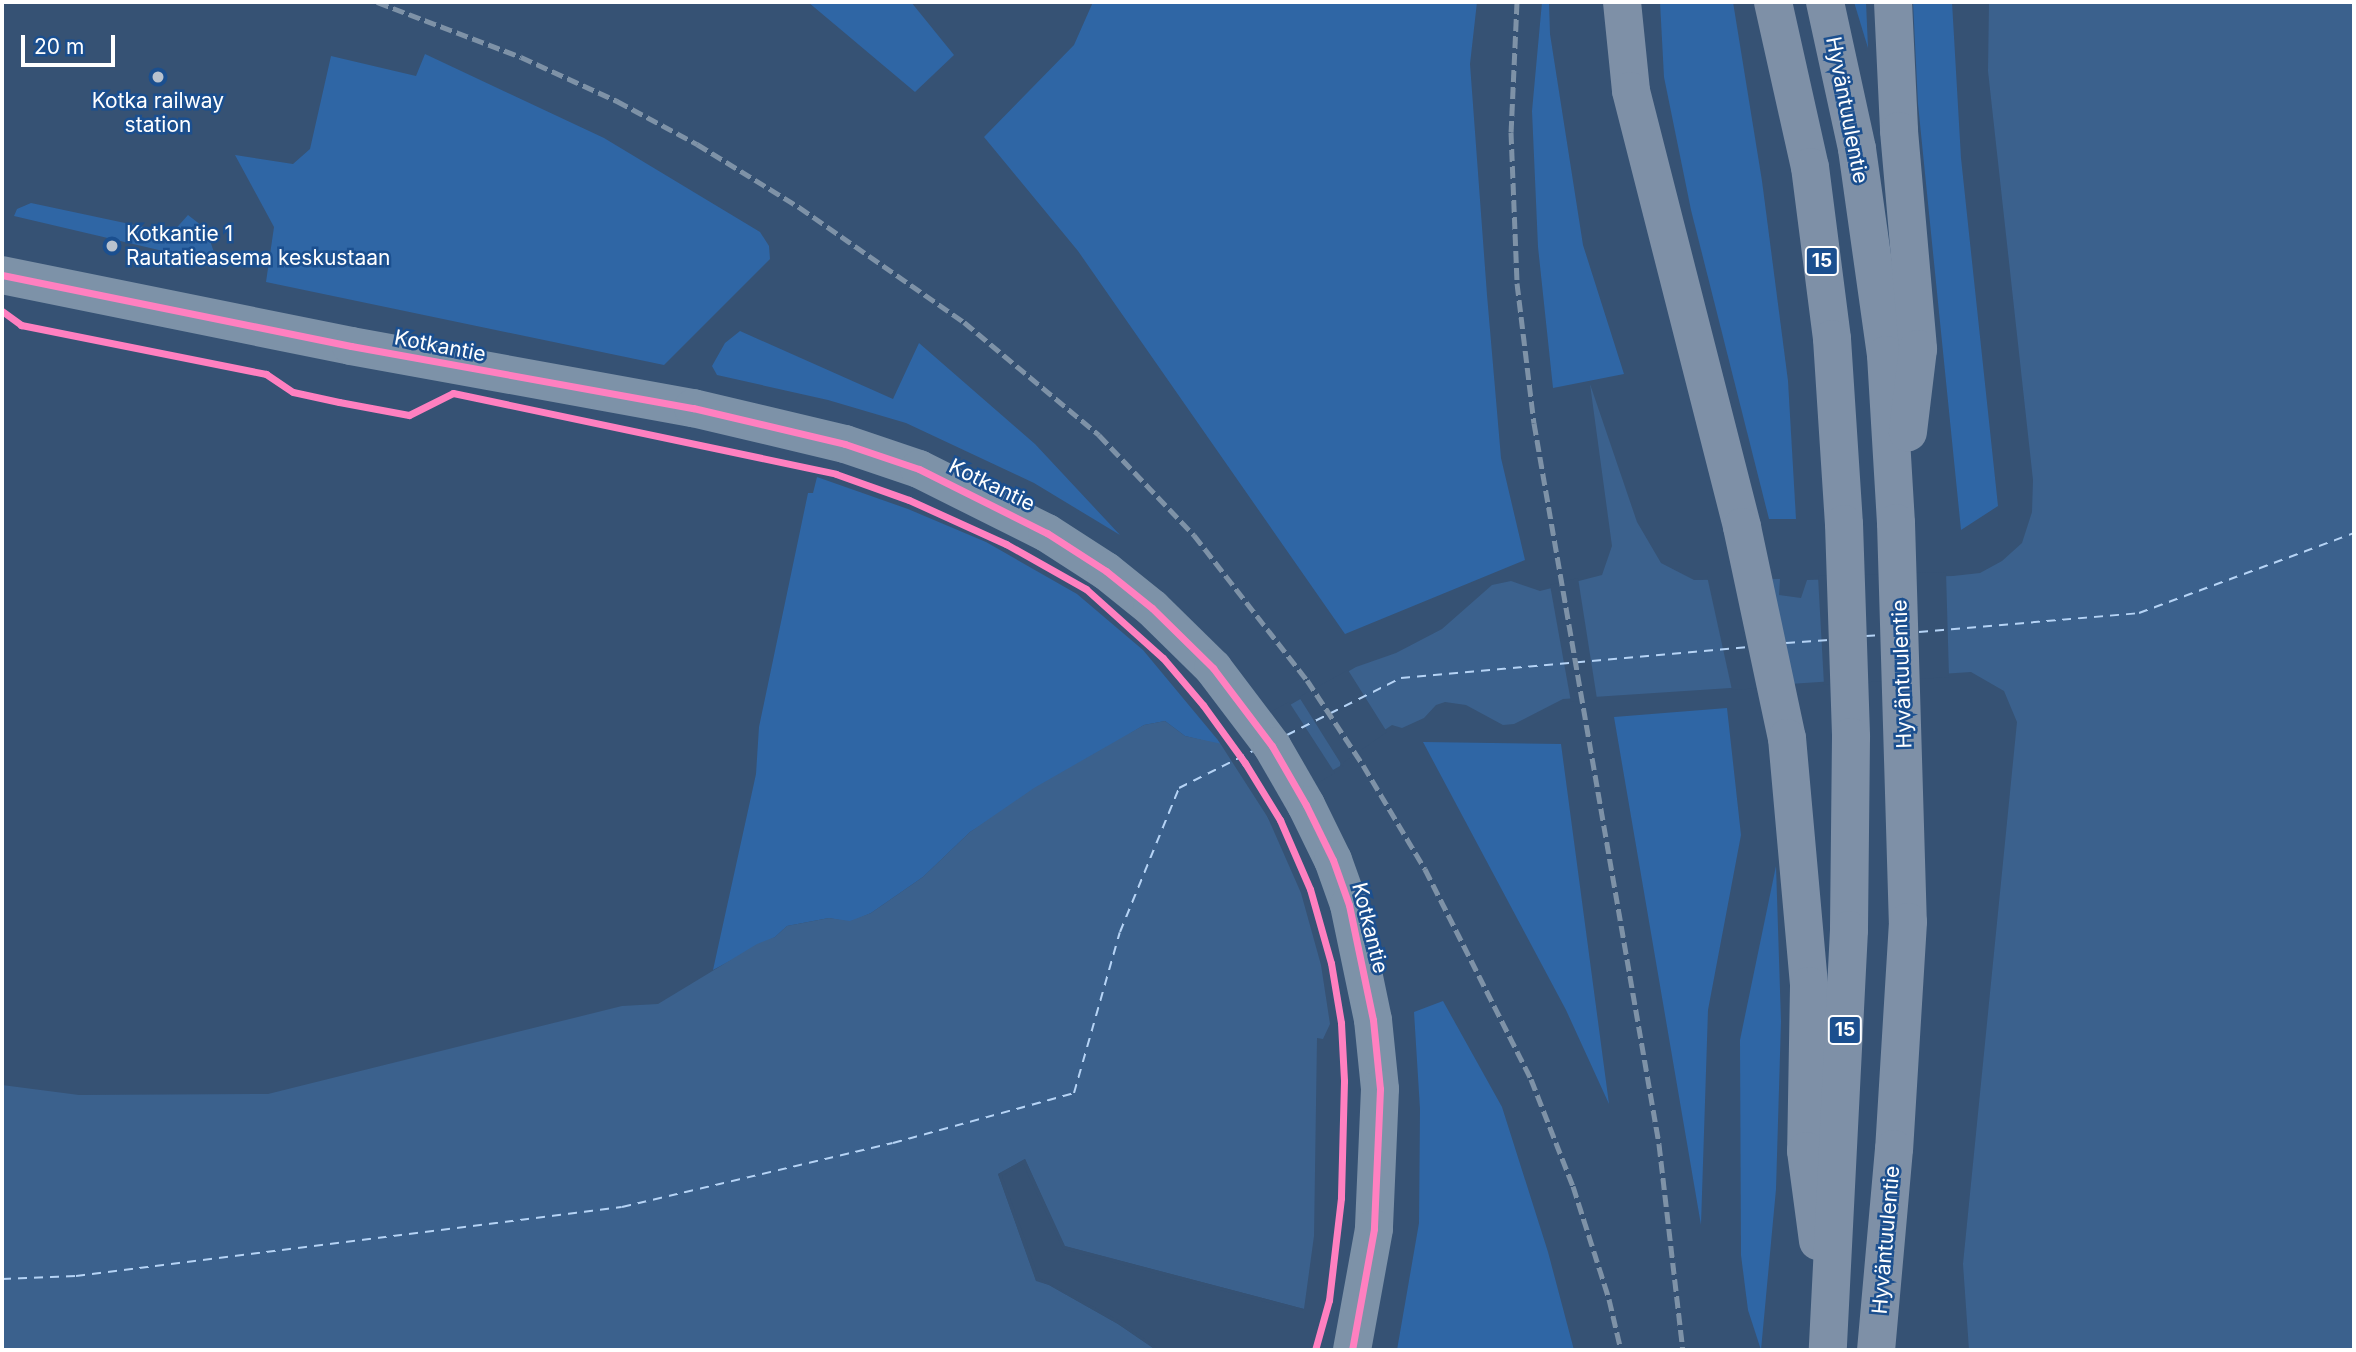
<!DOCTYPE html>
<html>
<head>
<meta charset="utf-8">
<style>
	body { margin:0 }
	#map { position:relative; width:2356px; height:1352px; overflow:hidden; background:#365274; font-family:Inter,sans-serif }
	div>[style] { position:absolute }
	.green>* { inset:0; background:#2f66a5 }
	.water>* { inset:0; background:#3b618d }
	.pier>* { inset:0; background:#365274 }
	.ferry>* { height:2px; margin-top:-1px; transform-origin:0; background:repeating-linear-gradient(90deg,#b5d3f5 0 9px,transparent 0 16px) }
	.tertiary>* { height:38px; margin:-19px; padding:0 19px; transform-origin:19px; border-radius:19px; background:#7d92a8 }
	.trunk>* { height:38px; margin:-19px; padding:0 19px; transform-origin:19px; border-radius:19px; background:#7e90a7 }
	.rail>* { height:5px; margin-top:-2.5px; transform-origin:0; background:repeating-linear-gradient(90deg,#7e92a7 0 12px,transparent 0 17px) }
	.cycleway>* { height:7px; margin:-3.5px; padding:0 3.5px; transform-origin:3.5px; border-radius:3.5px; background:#ff80c0 }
	.dots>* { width:19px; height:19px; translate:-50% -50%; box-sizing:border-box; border:4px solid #1b4f8f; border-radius:50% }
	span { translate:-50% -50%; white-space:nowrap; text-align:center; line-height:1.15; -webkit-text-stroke:5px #1b4f8f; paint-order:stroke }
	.shield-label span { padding:2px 5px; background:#1b4f8f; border:2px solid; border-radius:5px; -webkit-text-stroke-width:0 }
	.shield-label { font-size:19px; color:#fff; font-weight:700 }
	.poi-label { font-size:21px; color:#fff }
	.left { translate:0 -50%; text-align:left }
	.street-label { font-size:21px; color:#fff }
	.frame { position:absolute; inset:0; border:4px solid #fff; pointer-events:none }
	.scale { position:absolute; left:21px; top:35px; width:94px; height:32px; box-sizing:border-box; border:4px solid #fff; border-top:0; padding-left:9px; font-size:21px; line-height:24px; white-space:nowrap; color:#fff; -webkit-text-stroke:5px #1b4f8f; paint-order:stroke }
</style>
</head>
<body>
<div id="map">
	<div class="green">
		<div style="clip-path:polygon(808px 2px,911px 2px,954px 55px,915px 92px)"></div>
		<div style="clip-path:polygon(1093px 2px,1477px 2px,1470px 64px,1487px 295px,1501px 458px,1525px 560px,1345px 634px,1078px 251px,984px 137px,1074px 45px)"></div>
		<div style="clip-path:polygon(1542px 2px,1549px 2px,1550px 34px,1583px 245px,1624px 374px,1553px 388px,1538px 247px,1532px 111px)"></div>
		<div style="clip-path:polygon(1660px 2px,1733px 2px,1762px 181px,1788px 381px,1796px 519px,1769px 519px,1691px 210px,1664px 77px)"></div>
		<div style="clip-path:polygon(1854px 2px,1866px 2px,1868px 48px)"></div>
		<div style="clip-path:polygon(1913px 2px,1952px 2px,1961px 158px,1998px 506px,1961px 530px,1918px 104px)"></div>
		<div style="clip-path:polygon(425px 54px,604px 138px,760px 232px,769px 246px,770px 259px,664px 365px,266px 282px,274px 227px,235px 155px,293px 164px,310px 149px,331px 56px,416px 76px)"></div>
		<div style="clip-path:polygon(31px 203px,172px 233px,188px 215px,206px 229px,217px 261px,189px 260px,163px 251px,14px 216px,17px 209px)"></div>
		<div style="clip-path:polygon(740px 331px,893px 399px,919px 343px,1035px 444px,1120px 535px,1034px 483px,906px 423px,828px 400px,717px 375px,712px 366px,725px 343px)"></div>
		<div style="clip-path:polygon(817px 477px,908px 509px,986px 542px,1077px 594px,1143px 650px,1222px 745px,1185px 736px,1165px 721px,1144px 725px,970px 832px,923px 877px,871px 913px,850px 922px,829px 918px,787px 926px,775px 937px,713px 970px,756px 774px,759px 727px,808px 493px,813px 493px)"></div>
		<div style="clip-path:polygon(1727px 708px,1741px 835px,1708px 1010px,1701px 1225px,1614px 717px)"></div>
		<div style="clip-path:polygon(1423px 742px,1561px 744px,1609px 1104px,1566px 1010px)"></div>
		<div style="clip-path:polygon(1776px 866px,1781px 1021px,1776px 1189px,1761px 1350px,1748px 1310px,1741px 1255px,1740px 1040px)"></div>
		<div style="clip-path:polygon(1443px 1001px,1502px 1107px,1548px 1252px,1574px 1350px,1397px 1350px,1419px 1223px,1420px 1109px,1414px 1012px)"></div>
	</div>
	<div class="water">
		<div style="clip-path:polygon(1989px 2px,2354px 2px,2354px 1350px,1969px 1350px,1963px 1264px,2017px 722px,2004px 691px,1971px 672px,1563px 699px,1514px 724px,1503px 725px,1466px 705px,1445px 702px,1436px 705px,1424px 718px,1402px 728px,1392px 725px,1341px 759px,1340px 766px,1264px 809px,1301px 893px,1321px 965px,1330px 1024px,1323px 1039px,1317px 1038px,1314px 1236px,1304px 1309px,1064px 1246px,1025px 1159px,998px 1174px,1036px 1280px,1049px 1285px,1118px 1324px,1156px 1350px,2px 1350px,2px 1085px,79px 1095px,268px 1094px,622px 1006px,658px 1004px,757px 944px,775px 937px,787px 926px,829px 918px,850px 921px,871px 913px,923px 877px,970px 832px,1034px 788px,1144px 725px,1165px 721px,1185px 736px,1222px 744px,1356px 667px,1396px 653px,1442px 629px,1492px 585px,1511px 581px,1540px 591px,1602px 575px,1612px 546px,1590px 384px,1637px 522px,1661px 563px,1694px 580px,1780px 579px,1779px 595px,1801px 598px,1807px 580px,1953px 576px,1980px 573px,2002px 561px,2022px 543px,2032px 512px,2033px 480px,1988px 71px)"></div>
	</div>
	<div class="pier">
		<div style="clip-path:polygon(1946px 572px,1949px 677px,1824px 685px,1818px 576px)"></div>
		<div style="clip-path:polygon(1707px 576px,1770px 576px,1793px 686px,1732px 690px)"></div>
		<div style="clip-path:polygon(1578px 578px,1597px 699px,1571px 702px,1550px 585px)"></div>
		<div style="clip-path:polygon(1348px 670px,1387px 732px,1344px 762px,1343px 767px,1299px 697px)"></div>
		<div style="clip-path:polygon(1289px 702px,1335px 773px,1269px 811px,1275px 823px,1272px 824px,1218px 740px)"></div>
		<div style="clip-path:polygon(1025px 1159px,1065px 1246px,1304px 1309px,1301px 1311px,1063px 1249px,1023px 1164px,1002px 1176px,1039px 1278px,1120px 1321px,1160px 1350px,1156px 1350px,1118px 1324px,1049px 1285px,1036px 1281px,998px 1174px)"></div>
	</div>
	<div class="ferry">
		<div style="left:1919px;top:632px;width:221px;rotate:-4.9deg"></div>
		<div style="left:2139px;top:613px;width:229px;rotate:-20.4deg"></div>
		<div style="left:1866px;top:636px;width:16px;rotate:-4deg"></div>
		<div style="left:1786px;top:643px;width:43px;rotate:-4deg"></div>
		<div style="left:1287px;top:735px;width:127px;rotate:-26.6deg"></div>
		<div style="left:1401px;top:678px;width:349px;rotate:-5.1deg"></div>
		<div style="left:2px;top:1279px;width:74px;rotate:-2.3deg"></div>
		<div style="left:76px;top:1276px;width:550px;rotate:-7.2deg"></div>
		<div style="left:622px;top:1207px;width:278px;rotate:-13.3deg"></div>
		<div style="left:893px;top:1143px;width:188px;rotate:-15.4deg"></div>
		<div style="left:1074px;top:1093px;width:167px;rotate:-74.1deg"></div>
		<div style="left:1120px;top:932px;width:156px;rotate:-67.7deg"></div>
		<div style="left:1179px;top:788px;width:83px;rotate:-26.6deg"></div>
	</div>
	<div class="tertiary">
		<div style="left:2px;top:275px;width:356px;rotate:11.5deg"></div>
		<div style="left:351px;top:346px;width:348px;rotate:10.3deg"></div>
		<div style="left:693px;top:408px;width:156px;rotate:13.3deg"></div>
		<div style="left:845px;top:444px;width:78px;rotate:18.7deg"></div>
		<div style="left:919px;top:469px;width:143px;rotate:26.6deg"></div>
		<div style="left:1047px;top:533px;width:70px;rotate:32.8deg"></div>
		<div style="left:1106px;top:571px;width:59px;rotate:38.8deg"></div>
		<div style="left:1152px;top:608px;width:86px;rotate:44.5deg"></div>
		<div style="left:1213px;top:668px;width:98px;rotate:52.9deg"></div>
		<div style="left:1272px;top:746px;width:68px;rotate:60deg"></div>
		<div style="left:1306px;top:805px;width:61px;rotate:63.9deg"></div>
		<div style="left:1333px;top:860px;width:48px;rotate:70.4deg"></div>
		<div style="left:1349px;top:905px;width:117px;rotate:78.2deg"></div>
		<div style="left:1373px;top:1020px;width:69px;rotate:84.2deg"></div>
		<div style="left:1380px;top:1089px;width:140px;rotate:92.5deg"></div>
		<div style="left:1374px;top:1229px;width:123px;rotate:100.3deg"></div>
	</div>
	<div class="trunk">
		<div style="left:1622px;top:2px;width:89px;rotate:84.2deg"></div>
		<div style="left:1631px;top:91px;width:450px;rotate:75.7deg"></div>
		<div style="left:1742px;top:527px;width:216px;rotate:78deg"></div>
		<div style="left:1787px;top:738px;width:249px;rotate:84.9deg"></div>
		<div style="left:1809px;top:986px;width:165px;rotate:91deg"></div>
		<div style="left:1806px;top:1151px;width:91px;rotate:82.4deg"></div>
		<div style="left:1773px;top:2px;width:169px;rotate:77.4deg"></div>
		<div style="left:1810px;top:167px;width:173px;rotate:82.7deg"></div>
		<div style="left:1832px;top:339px;width:185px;rotate:86.3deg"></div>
		<div style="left:1844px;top:524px;width:213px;rotate:88.1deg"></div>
		<div style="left:1851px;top:737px;width:193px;rotate:90.6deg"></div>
		<div style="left:1849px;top:930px;width:421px;rotate:92.9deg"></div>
		<div style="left:1825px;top:2px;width:150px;rotate:77.7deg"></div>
		<div style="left:1857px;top:149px;width:208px;rotate:82deg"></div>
		<div style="left:1886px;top:355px;width:168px;rotate:86.6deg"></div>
		<div style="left:1896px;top:523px;width:399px;rotate:88.3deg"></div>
		<div style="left:1908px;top:922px;width:227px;rotate:93.5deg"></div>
		<div style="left:1894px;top:1149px;width:202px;rotate:95.1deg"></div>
		<div style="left:1893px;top:2px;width:129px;rotate:87.3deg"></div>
		<div style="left:1899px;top:131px;width:219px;rotate:85deg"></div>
		<div style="left:1918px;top:349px;width:84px;rotate:96.9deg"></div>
	</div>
	<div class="rail">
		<div style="left:377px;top:2px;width:154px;rotate:20.9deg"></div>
		<div style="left:521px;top:57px;width:106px;rotate:24.6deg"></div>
		<div style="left:617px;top:101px;width:91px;rotate:28.3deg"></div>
		<div style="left:697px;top:144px;width:120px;rotate:31.7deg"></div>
		<div style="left:799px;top:207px;width:201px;rotate:34.9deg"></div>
		<div style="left:964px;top:322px;width:176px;rotate:39.9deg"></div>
		<div style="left:1099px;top:435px;width:138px;rotate:46.5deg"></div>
		<div style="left:1194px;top:535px;width:184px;rotate:52.1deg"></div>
		<div style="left:1307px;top:680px;width:102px;rotate:56.6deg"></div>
		<div style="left:1363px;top:765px;width:121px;rotate:59.2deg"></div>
		<div style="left:1425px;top:869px;width:235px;rotate:63.2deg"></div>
		<div style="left:1531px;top:1079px;width:115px;rotate:68.6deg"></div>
		<div style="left:1573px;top:1186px;width:119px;rotate:72.3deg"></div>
		<div style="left:1609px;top:1299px;width:52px;rotate:76.8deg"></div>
		<div style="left:1517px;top:2px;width:130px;rotate:92.6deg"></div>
		<div style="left:1511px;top:132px;width:151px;rotate:87.7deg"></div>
		<div style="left:1517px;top:283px;width:141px;rotate:83.1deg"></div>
		<div style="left:1534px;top:423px;width:732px;rotate:80.16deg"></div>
		<div style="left:1659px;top:1144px;width:207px;rotate:83.4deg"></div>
	</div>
	<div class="cycleway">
		<div style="left:2px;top:275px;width:356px;rotate:11.5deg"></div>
		<div style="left:351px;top:346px;width:348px;rotate:10.3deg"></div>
		<div style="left:693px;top:408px;width:156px;rotate:13.3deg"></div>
		<div style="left:845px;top:444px;width:78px;rotate:18.7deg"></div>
		<div style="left:919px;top:469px;width:143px;rotate:26.6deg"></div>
		<div style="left:1047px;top:533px;width:70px;rotate:32.8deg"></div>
		<div style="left:1106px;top:571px;width:59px;rotate:38.8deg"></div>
		<div style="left:1152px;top:608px;width:86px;rotate:44.5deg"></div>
		<div style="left:1213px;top:668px;width:98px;rotate:52.9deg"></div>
		<div style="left:1272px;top:746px;width:68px;rotate:60deg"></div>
		<div style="left:1306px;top:805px;width:61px;rotate:63.9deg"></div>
		<div style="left:1333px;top:860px;width:48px;rotate:70.4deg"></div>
		<div style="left:1349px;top:905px;width:117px;rotate:78.2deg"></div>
		<div style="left:1373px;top:1020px;width:69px;rotate:84.2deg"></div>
		<div style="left:1380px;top:1089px;width:140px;rotate:92.5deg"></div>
		<div style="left:1374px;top:1229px;width:123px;rotate:100.3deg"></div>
		<div style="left:2px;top:311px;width:24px;rotate:36deg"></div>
		<div style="left:21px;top:325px;width:250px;rotate:11.3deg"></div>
		<div style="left:266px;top:374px;width:32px;rotate:34deg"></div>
		<div style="left:293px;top:392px;width:47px;rotate:12.3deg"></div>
		<div style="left:339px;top:402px;width:71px;rotate:10.5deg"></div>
		<div style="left:409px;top:415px;width:49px;rotate:-26.6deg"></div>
		<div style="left:453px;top:393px;width:391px;rotate:11.9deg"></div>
		<div style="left:836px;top:474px;width:77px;rotate:19.6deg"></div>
		<div style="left:909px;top:500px;width:107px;rotate:24.4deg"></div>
		<div style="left:1006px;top:544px;width:92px;rotate:29.4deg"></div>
		<div style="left:1086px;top:589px;width:103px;rotate:41.9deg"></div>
		<div style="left:1163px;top:658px;width:62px;rotate:49.6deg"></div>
		<div style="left:1203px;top:705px;width:72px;rotate:54.1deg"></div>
		<div style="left:1245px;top:763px;width:67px;rotate:58.4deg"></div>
		<div style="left:1280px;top:820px;width:75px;rotate:66.5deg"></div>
		<div style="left:1310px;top:889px;width:77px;rotate:74.2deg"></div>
		<div style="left:1331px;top:963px;width:61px;rotate:80.5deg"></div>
		<div style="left:1341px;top:1023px;width:58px;rotate:87deg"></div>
		<div style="left:1344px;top:1081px;width:117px;rotate:91.5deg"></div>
		<div style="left:1341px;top:1198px;width:103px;rotate:96.7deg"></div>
		<div style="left:1329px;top:1300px;width:52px;rotate:105.6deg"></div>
	</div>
	<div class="dots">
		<div style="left:158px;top:77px;background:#b9c2ce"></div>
		<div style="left:112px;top:246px;background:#b9c2ce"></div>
	</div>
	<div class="shield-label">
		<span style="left:1822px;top:261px">15</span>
		<span style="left:1845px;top:1030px">15</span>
	</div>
	<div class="poi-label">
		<span style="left:158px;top:113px">Kotka railway<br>station</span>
		<span class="left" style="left:126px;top:246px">Kotkantie 1<br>Rautatieasema keskustaan</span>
	</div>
	<div class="street-label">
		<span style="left:1847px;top:110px;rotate:79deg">Hyväntuulentie</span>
		<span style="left:440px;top:346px;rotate:11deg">Kotkantie</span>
		<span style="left:992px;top:485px;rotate:26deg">Kotkantie</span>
		<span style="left:1902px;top:674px;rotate:-92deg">Hyväntuulentie</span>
		<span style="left:1370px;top:928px;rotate:76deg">Kotkantie</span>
		<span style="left:1886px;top:1240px;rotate:-85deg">Hyväntuulentie</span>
	</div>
	<div class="frame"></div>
	<div class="scale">20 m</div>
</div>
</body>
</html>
